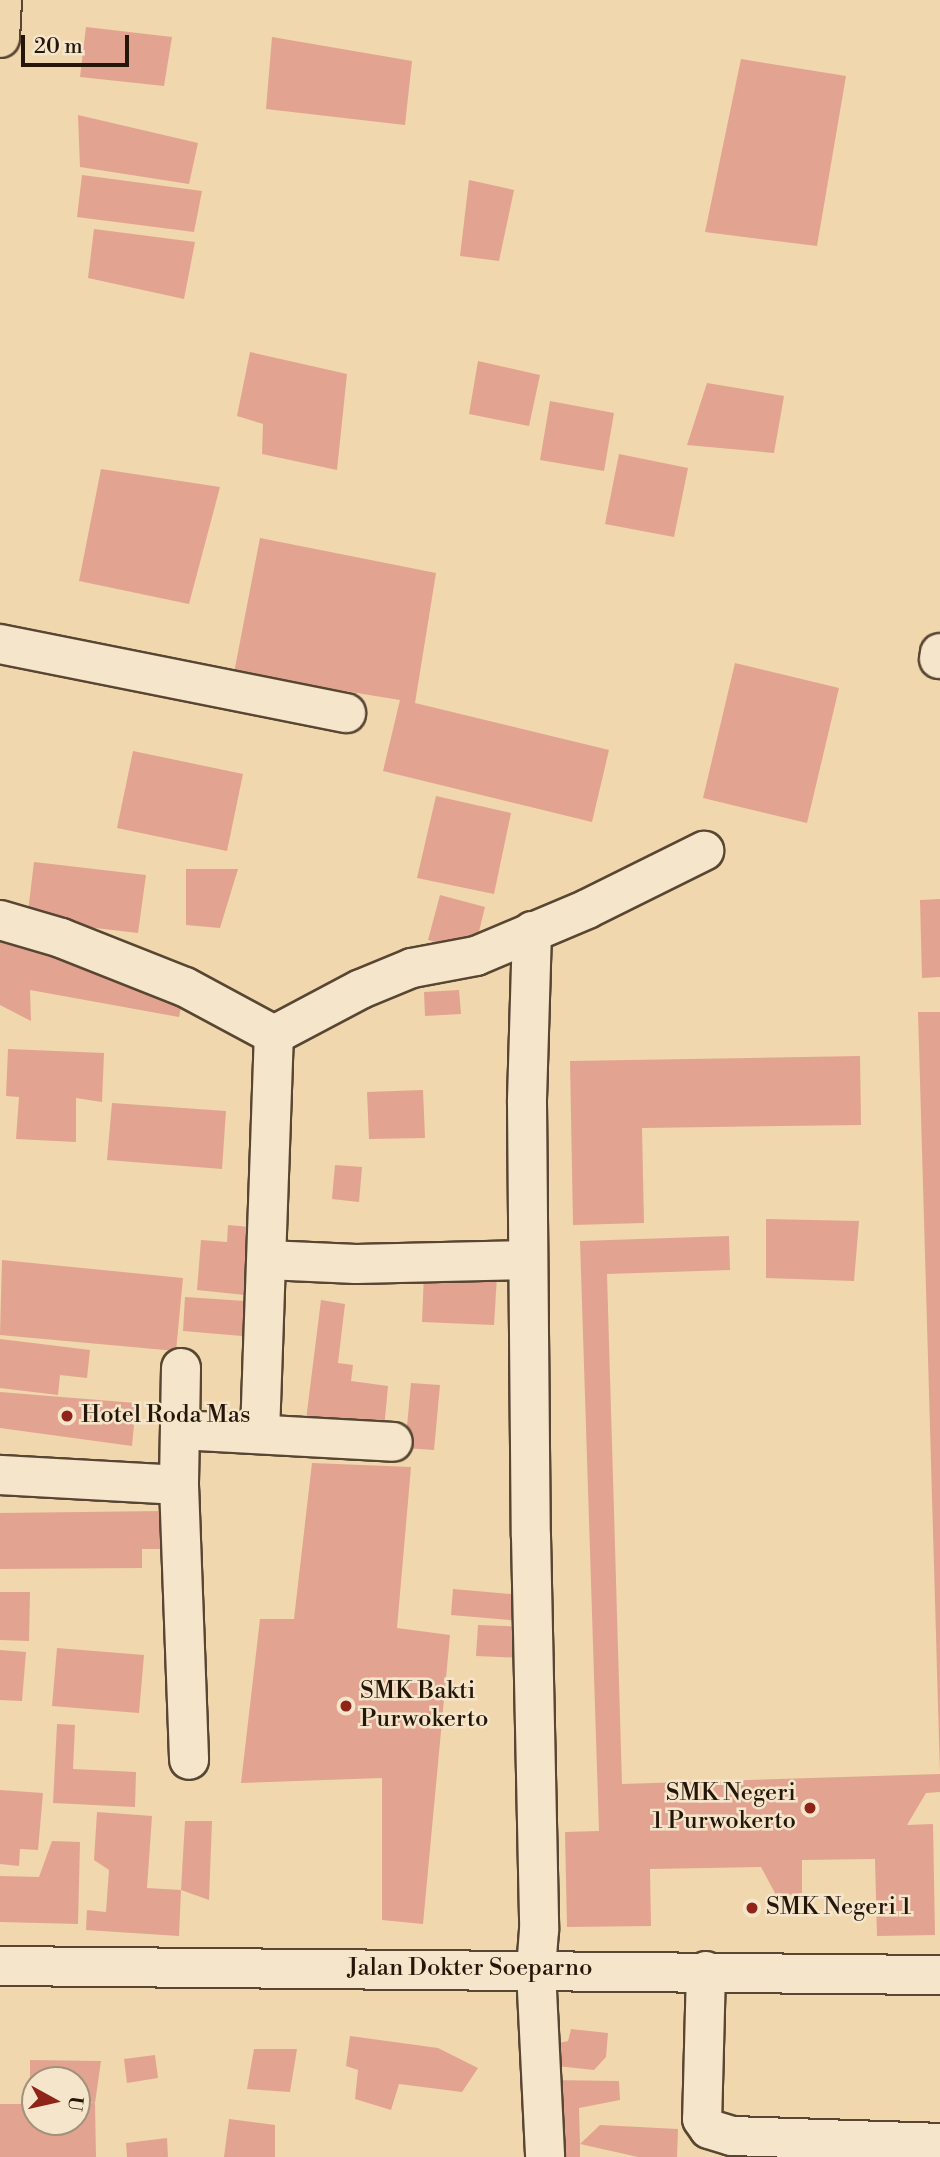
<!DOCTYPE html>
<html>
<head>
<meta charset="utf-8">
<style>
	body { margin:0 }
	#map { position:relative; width:940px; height:2157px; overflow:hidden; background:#f0d7ad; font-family:"Libre Bodoni",serif }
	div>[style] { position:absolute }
	.building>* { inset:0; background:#e2a490 }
	.roads { filter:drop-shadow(2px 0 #584633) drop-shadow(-2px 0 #584633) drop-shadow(0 2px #584633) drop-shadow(0 -2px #584633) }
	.minor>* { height:38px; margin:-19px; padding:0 19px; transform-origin:19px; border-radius:19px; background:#f5e5ca }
	.major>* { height:38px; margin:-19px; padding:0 19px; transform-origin:19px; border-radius:19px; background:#f0d7ad }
	.dots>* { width:19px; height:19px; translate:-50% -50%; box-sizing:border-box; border:4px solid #f5e5ca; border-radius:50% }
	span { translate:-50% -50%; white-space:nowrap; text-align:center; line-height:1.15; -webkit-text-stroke:5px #f5e5ca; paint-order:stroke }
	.poi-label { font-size:24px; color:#25160a }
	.left { translate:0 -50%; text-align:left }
	.right { translate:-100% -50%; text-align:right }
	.street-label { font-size:24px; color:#25160a }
	.north { position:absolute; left:21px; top:2066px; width:70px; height:70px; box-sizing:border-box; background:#f5e5ca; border:2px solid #a2927d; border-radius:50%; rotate:98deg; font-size:19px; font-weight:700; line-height:28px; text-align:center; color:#25160a }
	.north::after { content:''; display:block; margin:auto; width:24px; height:32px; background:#8f2418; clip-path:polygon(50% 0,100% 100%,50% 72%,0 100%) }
	.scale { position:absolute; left:21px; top:35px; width:108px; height:32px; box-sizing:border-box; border:4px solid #25160a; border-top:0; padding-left:9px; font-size:21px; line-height:24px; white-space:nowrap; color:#25160a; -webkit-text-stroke:5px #f5e5ca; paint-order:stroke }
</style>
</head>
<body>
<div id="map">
	<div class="building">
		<div style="clip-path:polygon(86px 27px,172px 37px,164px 86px,80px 77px)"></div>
		<div style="clip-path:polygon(272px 37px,412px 61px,405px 125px,266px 109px)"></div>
		<div style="clip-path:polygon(741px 59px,846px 76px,817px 246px,705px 232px)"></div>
		<div style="clip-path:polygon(78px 115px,198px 143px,189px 184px,80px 167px)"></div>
		<div style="clip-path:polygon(82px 175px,202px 191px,194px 232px,77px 217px)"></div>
		<div style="clip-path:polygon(469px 180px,514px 190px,499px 261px,460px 256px)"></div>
		<div style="clip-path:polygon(94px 229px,195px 242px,184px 299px,88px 278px)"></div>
		<div style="clip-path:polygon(250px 352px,347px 374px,337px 470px,262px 454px,263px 424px,237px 416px)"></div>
		<div style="clip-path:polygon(478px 361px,540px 375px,529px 426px,469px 414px)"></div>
		<div style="clip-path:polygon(707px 383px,784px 396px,774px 453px,687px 445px)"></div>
		<div style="clip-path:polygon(550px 401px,614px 413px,604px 471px,540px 460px)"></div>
		<div style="clip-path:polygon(619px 454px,688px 468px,674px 537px,605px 524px)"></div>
		<div style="clip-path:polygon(101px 469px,220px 487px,189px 604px,79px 581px)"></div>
		<div style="clip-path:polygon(260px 538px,436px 573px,415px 703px,609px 750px,592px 822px,383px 771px,400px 700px,234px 673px)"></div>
		<div style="clip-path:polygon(735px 663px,839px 688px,807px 823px,703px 798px)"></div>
		<div style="clip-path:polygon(133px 751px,243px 774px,227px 851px,117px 828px)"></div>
		<div style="clip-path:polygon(436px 796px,511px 813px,494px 894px,417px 878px)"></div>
		<div style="clip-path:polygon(34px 862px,146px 875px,138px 933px,27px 920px)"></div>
		<div style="clip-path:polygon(186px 869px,238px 869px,220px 928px,186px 925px)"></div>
		<div style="clip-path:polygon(440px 895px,485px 907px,474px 952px,428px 940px)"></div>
		<div style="clip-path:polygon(940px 899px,940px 977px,922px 978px,920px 900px)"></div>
		<div style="clip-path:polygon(0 941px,185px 988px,179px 1017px,30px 990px,31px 1021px,0 1005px)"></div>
		<div style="clip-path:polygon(459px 990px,461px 1014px,425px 1016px,424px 992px)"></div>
		<div style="clip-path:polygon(918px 1012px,940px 1012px,940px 1792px,926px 1793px,907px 1825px,933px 1824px,935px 1935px,877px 1936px,875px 1859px,802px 1860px,802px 1894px,776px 1895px,761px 1867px,650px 1869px,651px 1926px,567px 1927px,565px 1832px,599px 1831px,580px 1241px,729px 1236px,730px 1270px,607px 1274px,622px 1784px,940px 1774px)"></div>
		<div style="clip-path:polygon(8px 1049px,104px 1053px,102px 1102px,76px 1098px,76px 1142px,16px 1139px,19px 1097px,6px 1096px)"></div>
		<div style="clip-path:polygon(860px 1056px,861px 1125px,642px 1128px,644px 1223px,573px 1225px,570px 1061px)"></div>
		<div style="clip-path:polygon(423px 1090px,425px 1138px,369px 1139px,367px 1092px)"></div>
		<div style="clip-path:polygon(112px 1103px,226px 1111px,222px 1169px,107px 1160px)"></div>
		<div style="clip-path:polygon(335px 1165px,362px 1167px,359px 1202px,332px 1199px)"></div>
		<div style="clip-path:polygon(766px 1219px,859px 1221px,854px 1281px,766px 1278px)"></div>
		<div style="clip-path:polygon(228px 1225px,250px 1227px,245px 1295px,197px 1290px,201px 1240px,227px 1242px)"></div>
		<div style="clip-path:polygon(2px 1260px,183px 1278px,176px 1351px,0 1335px)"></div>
		<div style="clip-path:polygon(424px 1273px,497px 1276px,494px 1325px,422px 1322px)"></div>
		<div style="clip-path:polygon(185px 1297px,245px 1301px,242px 1336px,183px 1331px)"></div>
		<div style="clip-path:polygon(321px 1300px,345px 1304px,338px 1363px,353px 1365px,351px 1381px,388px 1386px,384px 1429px,306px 1420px)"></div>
		<div style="clip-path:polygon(0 1339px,90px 1350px,87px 1378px,60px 1375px,58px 1395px,0 1388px)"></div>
		<div style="clip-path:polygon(411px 1383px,440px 1385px,434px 1450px,405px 1448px)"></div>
		<div style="clip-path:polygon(0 1392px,136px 1403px,132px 1446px,0 1428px)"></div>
		<div style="clip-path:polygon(312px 1463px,411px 1467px,397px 1628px,450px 1635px,423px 1924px,382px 1920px,382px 1778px,241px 1783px,260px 1619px,294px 1619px)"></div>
		<div style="clip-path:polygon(163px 1511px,163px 1549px,142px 1549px,142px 1568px,0 1569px,0 1513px)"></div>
		<div style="clip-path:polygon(453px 1589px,523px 1595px,521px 1621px,451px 1615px)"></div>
		<div style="clip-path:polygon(0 1592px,30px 1592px,29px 1641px,0 1640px)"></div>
		<div style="clip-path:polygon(478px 1625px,526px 1627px,525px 1658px,476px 1656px)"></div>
		<div style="clip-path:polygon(57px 1648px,144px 1655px,139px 1713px,52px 1706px)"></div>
		<div style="clip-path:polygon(0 1650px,26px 1652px,22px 1701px,0 1700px)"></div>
		<div style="clip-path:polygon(57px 1724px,75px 1725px,73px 1769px,136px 1772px,135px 1807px,53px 1803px)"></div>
		<div style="clip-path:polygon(0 1790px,43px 1793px,38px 1850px,20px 1849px,19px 1866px,0 1864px)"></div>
		<div style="clip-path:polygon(97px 1812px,152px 1816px,147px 1888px,181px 1890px,179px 1936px,86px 1930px,87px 1910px,106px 1912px,109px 1870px,94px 1860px)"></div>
		<div style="clip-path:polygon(185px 1821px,212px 1821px,209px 1900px,181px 1890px)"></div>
		<div style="clip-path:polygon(52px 1841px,80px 1842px,78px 1924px,0 1922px,0 1876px,39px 1877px)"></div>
		<div style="clip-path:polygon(571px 2029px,608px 2033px,606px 2057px,594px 2070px,548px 2065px,550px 2045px,568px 2041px)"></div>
		<div style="clip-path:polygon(350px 2036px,438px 2048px,478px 2068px,462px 2092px,399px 2084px,391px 2110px,355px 2099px,358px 2070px,346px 2066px)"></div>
		<div style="clip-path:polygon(254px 2049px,297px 2049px,290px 2092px,247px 2089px)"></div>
		<div style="clip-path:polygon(155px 2055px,158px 2078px,127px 2083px,124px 2059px)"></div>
		<div style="clip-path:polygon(30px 2060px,101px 2061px,95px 2103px,96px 2157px,0 2157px,0 2104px,35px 2104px,35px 2122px,77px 2122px,77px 2103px,95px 2103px,77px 2101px,77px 2080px,35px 2080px,35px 2097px,30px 2096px)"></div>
		<div style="clip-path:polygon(549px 2080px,619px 2081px,620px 2100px,579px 2108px,580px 2144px,600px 2125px,678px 2129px,677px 2157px,638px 2157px,580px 2144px,580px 2157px,548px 2157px)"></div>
		<div style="clip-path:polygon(229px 2119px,275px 2125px,275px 2157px,224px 2157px)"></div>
		<div style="clip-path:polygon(167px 2138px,168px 2157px,127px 2157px,126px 2143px)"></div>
	</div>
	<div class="roads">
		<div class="minor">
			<div style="left:0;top:644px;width:353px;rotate:11.3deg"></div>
			<div style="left:939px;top:659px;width:6px;rotate:-81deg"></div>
			<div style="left:0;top:920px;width:64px;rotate:16.4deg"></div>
			<div style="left:61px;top:938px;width:133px;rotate:21.6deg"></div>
			<div style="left:185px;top:987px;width:101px;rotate:28.3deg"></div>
			<div style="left:274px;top:1035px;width:98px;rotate:-27.9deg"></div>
			<div style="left:361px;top:989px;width:55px;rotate:-22.4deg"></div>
			<div style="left:412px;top:968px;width:65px;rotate:-10.6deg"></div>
			<div style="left:476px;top:956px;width:121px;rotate:-22.9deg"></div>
			<div style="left:587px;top:909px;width:131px;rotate:-26.4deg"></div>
			<div style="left:532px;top:931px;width:172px;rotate:91.7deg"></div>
			<div style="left:527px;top:1103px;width:433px;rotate:89.5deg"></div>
			<div style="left:531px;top:1536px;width:394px;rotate:88.8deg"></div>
			<div style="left:539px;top:1930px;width:40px;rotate:94.3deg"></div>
			<div style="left:536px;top:1970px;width:187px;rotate:87.2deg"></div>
			<div style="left:267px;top:1260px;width:89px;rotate:2.6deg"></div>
			<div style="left:356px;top:1264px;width:172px;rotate:-1.3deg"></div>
			<div style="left:181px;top:1368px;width:117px;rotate:91deg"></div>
			<div style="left:179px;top:1485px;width:275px;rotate:87.9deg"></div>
			<div style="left:181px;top:1430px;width:212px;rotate:3.2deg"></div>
			<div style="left:260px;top:1433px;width:398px;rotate:-88deg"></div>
			<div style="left:0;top:1475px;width:179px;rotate:3.2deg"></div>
			<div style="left:0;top:1966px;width:940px;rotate:0.55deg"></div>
			<div style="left:706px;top:1971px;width:148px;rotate:91.5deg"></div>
			<div style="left:702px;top:2119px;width:12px;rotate:55deg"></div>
			<div style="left:709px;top:2129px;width:24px;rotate:17deg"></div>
			<div style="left:732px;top:2136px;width:208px;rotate:1.9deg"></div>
		</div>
		<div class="major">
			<div style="left:0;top:38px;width:38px;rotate:-87deg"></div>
		</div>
	</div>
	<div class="dots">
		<div style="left:67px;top:1416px;background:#8f2418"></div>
		<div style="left:346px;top:1706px;background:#8f2418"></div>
		<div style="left:810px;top:1808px;background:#8f2418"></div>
		<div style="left:752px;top:1908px;background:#8f2418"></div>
	</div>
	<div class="poi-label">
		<span class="left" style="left:81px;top:1416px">Hotel Roda Mas</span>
		<span class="left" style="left:360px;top:1706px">SMK Bakti<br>Purwokerto</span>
		<span class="right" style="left:796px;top:1808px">SMK Negeri<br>1 Purwokerto</span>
		<span class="left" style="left:766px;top:1908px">SMK Negeri 1</span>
	</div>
	<div class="street-label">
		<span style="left:470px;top:1969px">Jalan Dokter Soeparno</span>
	</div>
	<div class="north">U</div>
	<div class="scale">20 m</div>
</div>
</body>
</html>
